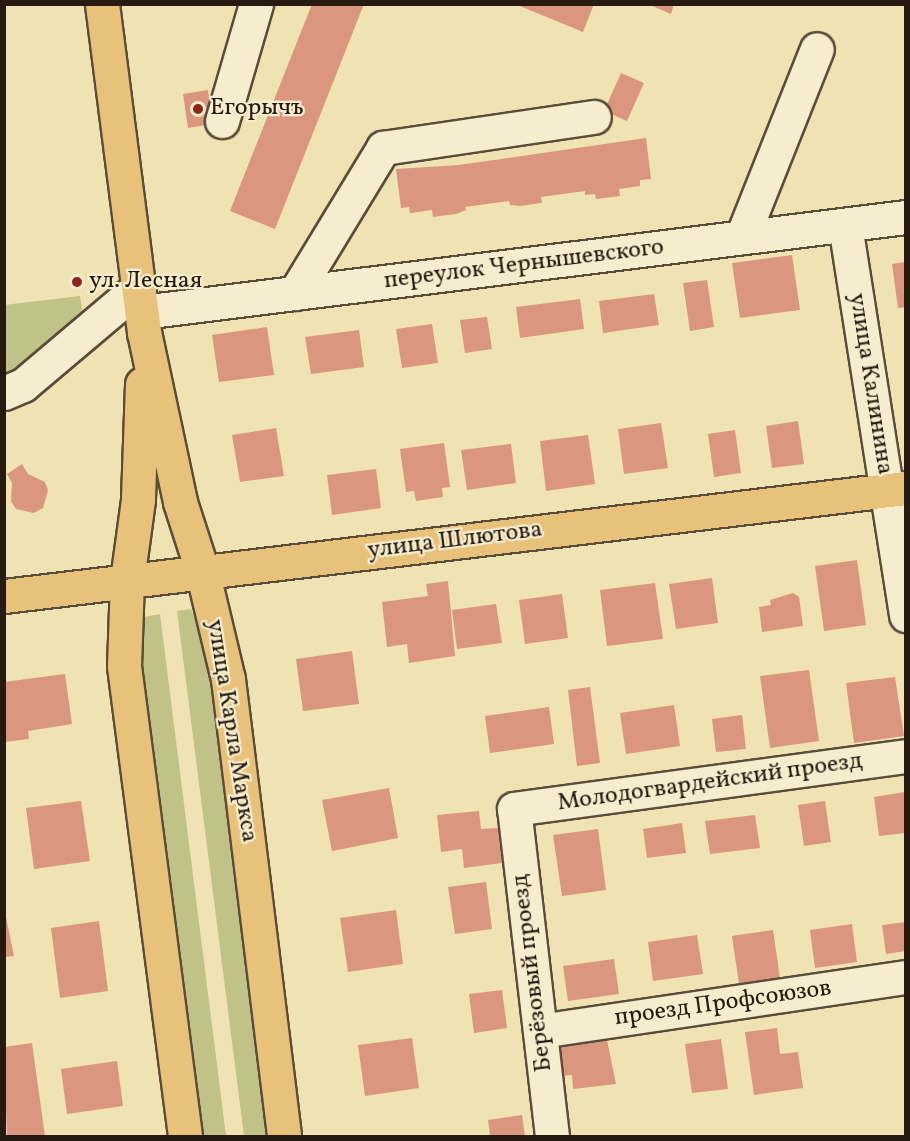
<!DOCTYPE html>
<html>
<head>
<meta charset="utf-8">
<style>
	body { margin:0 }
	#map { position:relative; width:910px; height:1141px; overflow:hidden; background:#f0e3b3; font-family:Vollkorn,serif }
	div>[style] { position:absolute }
	.green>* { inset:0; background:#c0c288 }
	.building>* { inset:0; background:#da967e }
	.roads { filter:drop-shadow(2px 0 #594c39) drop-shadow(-2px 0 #594c39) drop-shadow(0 2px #594c39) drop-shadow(0 -2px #594c39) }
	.minor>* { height:33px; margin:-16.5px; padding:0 16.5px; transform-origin:16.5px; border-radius:16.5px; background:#f5edce }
	.major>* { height:33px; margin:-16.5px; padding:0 16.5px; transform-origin:16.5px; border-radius:16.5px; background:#e8c27a }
	.dots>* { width:16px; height:16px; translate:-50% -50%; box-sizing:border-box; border:3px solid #f5edce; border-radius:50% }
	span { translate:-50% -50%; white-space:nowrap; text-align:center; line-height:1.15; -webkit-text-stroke:4.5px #f5edce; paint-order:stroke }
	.poi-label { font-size:24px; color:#271a10 }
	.left { translate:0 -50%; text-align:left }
	.street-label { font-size:24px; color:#271a10 }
	.frame { position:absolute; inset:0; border:6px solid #271a10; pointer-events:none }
</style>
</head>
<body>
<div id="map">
	<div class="green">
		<div style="clip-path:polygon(80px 296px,82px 310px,77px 320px,5px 382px,4px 305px)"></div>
		<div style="clip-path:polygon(191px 609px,213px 670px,272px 1136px,244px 1136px,177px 611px)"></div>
		<div style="clip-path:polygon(160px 614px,226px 1136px,198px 1136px,135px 643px,144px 617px)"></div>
	</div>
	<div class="building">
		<div style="clip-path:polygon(312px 4px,364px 4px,275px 229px,230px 211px)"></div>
		<div style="clip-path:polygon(515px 4px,594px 4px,583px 32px)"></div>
		<div style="clip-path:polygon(648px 4px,674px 4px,671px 14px)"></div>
		<div style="clip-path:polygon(621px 73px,644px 83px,627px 121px,604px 111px)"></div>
		<div style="clip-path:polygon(208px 90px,213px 124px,188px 128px,183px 94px)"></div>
		<div style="clip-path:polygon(646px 138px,651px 179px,640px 180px,640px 186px,619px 189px,620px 196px,596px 199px,595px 194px,585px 195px,585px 191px,541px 197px,542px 203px,520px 206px,510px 205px,509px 201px,465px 207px,466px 210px,456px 214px,433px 217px,432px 210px,410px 213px,409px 207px,401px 208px,396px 169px,459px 165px)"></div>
		<div style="clip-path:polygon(792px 255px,800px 310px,740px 318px,732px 263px)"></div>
		<div style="clip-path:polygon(906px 262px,906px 307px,898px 308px,892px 264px)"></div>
		<div style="clip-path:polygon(707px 280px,714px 327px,690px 331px,683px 283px)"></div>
		<div style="clip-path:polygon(654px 294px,659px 325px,603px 333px,599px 301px)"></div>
		<div style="clip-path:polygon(580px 299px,584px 329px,520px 338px,516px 307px)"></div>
		<div style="clip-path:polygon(487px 317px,492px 349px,465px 353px,460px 320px)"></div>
		<div style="clip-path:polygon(432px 324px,438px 363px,402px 368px,396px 329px)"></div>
		<div style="clip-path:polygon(267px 327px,274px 375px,219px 382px,212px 335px)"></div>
		<div style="clip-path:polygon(359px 330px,364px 367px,311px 374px,305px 337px)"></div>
		<div style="clip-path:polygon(798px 421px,804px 464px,772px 468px,766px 426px)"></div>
		<div style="clip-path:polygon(661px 423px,668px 468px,624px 474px,618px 429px)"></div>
		<div style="clip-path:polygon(276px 428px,284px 476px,240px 482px,232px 435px)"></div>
		<div style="clip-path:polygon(735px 430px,741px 473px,714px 477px,708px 434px)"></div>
		<div style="clip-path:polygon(588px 435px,595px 484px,546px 491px,540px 441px)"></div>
		<div style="clip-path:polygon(444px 443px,450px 487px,442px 488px,443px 497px,416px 501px,414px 491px,406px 492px,400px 449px)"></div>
		<div style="clip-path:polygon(511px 444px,516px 483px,467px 490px,461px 450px)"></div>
		<div style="clip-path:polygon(22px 464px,28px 474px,45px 482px,48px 490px,43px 508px,34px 513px,16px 509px,11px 501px,12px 483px,7px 474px)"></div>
		<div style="clip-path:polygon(376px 469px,381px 508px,332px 515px,327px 475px)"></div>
		<div style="clip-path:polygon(857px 560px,866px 625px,824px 631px,815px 566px)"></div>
		<div style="clip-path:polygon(712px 578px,718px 623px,676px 629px,669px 584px)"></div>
		<div style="clip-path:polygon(448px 581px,455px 656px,409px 663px,407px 644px,387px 647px,382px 602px,428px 596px,426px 584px)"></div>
		<div style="clip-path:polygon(655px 583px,663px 639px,607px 646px,600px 590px)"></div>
		<div style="clip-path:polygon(793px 593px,799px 597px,803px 626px,762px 632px,759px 607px,771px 605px,770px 600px)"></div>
		<div style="clip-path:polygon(562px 594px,568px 638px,525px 644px,519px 600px)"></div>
		<div style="clip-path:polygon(496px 604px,502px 643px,457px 649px,452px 610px)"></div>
		<div style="clip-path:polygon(352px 651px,359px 704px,303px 711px,296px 659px)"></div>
		<div style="clip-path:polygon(809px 670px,819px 741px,770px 748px,760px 676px)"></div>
		<div style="clip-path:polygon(65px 674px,72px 724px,28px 731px,29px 739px,4px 742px,4px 682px)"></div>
		<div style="clip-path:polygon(895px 677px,904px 736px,854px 743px,846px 683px)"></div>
		<div style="clip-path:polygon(590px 687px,600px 763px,577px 766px,568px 690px)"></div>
		<div style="clip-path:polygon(674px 705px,680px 746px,626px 754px,620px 713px)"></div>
		<div style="clip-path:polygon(549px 707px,554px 744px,490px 753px,485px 716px)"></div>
		<div style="clip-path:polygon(742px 715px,746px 749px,716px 752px,712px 719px)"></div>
		<div style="clip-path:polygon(389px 788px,398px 838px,332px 851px,322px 800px)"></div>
		<div style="clip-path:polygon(905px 792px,906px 833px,879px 836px,874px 797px)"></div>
		<div style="clip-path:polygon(81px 801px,90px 861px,34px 869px,26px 808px)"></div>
		<div style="clip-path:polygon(825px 801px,831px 842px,804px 846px,798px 805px)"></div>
		<div style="clip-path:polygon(479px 811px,481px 829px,498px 828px,502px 863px,464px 868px,462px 849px,441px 852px,437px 815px)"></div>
		<div style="clip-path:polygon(755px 815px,760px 848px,710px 854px,705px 821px)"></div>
		<div style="clip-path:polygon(682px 823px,686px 853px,647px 858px,643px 829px)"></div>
		<div style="clip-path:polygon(598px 829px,606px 890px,562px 896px,553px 835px)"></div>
		<div style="clip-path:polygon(486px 882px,492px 929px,455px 934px,448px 887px)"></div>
		<div style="clip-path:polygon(4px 907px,14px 956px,4px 957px)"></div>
		<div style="clip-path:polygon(396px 910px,403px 964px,348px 972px,340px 918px)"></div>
		<div style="clip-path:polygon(99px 921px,108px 991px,60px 998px,51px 928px)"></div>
		<div style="clip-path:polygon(906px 922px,906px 951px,886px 954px,882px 925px)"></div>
		<div style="clip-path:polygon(852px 924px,857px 962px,815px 968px,810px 930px)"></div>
		<div style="clip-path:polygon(773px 930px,780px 978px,739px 984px,732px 936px)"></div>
		<div style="clip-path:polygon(697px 935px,703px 974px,653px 981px,648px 942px)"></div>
		<div style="clip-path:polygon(614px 959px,619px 994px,568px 1001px,563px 966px)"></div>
		<div style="clip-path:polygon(502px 990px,507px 1028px,474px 1033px,469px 994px)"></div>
		<div style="clip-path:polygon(777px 1028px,780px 1054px,798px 1052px,803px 1088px,754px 1095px,745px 1032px)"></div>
		<div style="clip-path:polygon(412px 1038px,419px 1088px,365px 1096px,358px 1045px)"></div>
		<div style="clip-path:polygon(721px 1039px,728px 1089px,692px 1093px,685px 1044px)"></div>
		<div style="clip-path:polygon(607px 1040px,616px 1084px,573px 1089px,572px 1075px,562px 1076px,558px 1046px)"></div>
		<div style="clip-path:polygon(32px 1043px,45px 1136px,7px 1136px,4px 1047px)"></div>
		<div style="clip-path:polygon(117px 1061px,123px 1106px,67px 1114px,61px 1069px)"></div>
		<div style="clip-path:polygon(522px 1115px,525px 1136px,490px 1136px,488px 1120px)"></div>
	</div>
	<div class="roads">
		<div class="minor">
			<div style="left:222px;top:121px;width:122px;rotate:-73.8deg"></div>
			<div style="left:845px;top:225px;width:395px;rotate:81.1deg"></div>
			<div style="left:742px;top:237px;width:202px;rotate:-68.3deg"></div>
			<div style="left:295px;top:293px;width:170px;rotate:-58.7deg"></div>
			<div style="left:383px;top:148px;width:213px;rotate:-8.4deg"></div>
			<div style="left:142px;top:312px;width:770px;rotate:-7.09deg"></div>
			<div style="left:4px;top:393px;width:21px;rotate:-23deg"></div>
			<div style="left:23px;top:385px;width:152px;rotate:-40.2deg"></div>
			<div style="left:540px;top:1031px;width:370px;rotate:-8.4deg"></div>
			<div style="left:552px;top:1136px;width:329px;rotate:-96.6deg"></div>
			<div style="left:514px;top:809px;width:396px;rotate:-7.7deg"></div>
		</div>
		<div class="major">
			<div style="left:102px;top:4px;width:331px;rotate:82.7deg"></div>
			<div style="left:144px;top:332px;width:174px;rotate:78deg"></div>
			<div style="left:180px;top:502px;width:71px;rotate:72.1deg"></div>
			<div style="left:202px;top:570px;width:112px;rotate:76.6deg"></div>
			<div style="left:228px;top:679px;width:460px;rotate:83deg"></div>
			<div style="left:142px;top:384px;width:116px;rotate:92deg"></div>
			<div style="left:138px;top:500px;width:81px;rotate:97.8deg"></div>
			<div style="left:127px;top:580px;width:86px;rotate:92deg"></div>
			<div style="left:124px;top:666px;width:474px;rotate:82.6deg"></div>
			<div style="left:4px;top:596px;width:908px;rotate:-6.83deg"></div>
		</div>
	</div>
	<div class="dots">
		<div style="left:198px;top:109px;background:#8f2418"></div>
		<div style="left:77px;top:282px;background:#8f2418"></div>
	</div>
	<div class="poi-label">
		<span class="left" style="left:210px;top:109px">Егорычъ</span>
		<span class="left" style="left:89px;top:282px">ул. Лесная</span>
	</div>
	<div class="street-label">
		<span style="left:524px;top:265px;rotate:-7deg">переулок Чернышевского</span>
		<span style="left:870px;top:384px;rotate:81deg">улица Калинина</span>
		<span style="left:455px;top:541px;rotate:-7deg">улица Шлютова</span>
		<span style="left:231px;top:731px;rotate:81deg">улица Карла Маркса</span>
		<span style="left:710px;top:783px;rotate:-8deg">Молодогвардейский проезд</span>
		<span style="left:533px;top:973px;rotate:-97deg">Берёзовый проезд</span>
		<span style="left:723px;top:1004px;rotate:-8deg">проезд Профсоюзов</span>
	</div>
	<div class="frame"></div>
</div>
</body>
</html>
